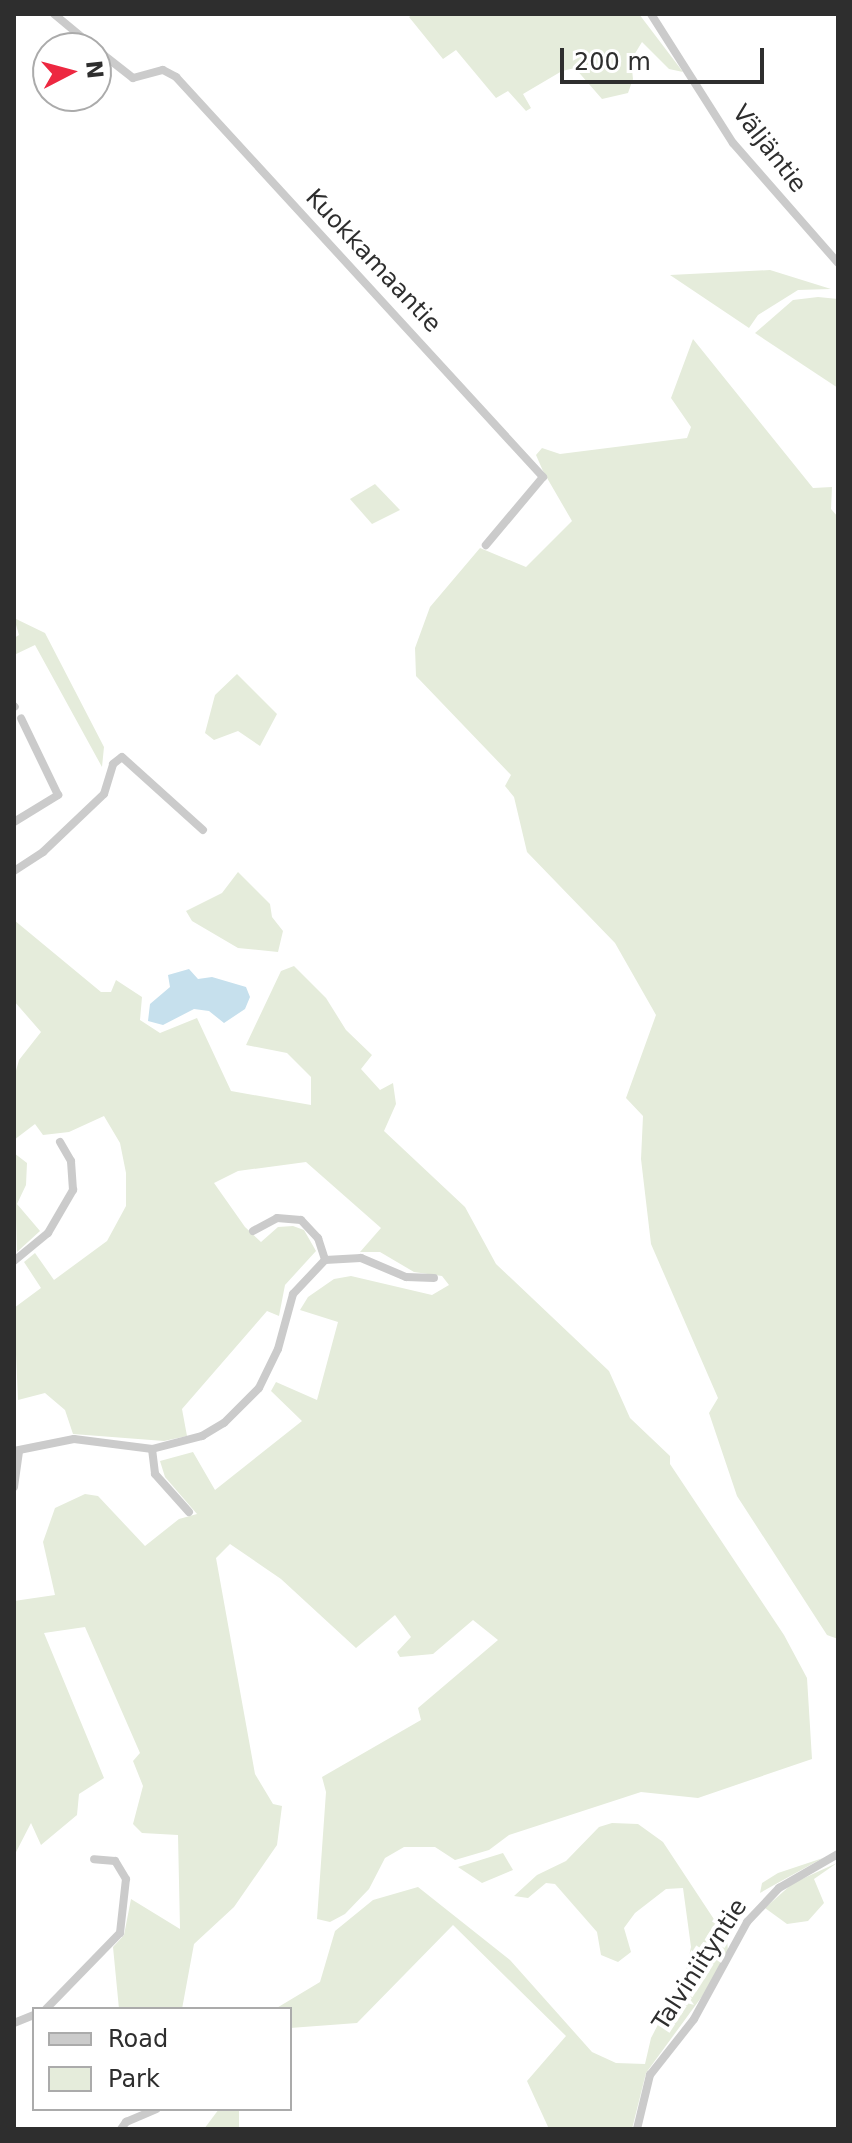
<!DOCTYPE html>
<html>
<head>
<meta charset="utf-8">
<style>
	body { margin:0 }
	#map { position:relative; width:852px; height:2143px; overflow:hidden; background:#fff; font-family:"DejaVu Sans",sans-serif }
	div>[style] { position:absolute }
	.green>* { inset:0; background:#e5ecdb }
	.water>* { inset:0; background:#c6e0ed }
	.street>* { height:8px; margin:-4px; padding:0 4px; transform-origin:4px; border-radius:4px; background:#cbcbcb }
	span { translate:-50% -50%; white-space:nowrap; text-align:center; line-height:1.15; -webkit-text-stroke:8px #fff; paint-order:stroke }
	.street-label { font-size:24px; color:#2e2e2e }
	.frame { position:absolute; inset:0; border:16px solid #2e2e2e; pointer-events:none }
	.legend { position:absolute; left:32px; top:2007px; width:260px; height:104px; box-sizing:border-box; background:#fff; border:2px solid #ababab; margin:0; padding:10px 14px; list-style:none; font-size:24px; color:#2e2e2e }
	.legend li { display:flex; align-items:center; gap:16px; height:40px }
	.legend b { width:40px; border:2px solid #ababab }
	.north { position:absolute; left:32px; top:32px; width:80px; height:80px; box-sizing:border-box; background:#fff; border:2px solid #ababab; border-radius:50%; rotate:84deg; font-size:22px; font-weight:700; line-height:32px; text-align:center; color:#2e2e2e }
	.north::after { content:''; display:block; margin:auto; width:28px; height:36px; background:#ed2841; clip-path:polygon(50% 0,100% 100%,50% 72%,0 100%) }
	.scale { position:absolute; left:560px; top:48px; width:204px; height:36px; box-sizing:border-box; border:4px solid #2e2e2e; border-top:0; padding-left:10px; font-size:24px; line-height:28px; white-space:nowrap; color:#2e2e2e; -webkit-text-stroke:6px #fff; paint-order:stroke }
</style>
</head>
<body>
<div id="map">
	<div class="green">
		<div style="clip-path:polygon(413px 14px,639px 14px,683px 72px,669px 69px,642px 42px,631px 60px,633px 79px,628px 93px,602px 99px,575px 68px,562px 71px,523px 94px,531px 108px,526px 111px,508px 91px,496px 98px,456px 50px,443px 59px,409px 17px)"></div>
		<div style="clip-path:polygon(770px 270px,831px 289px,798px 290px,758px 315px,749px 328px,670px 275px)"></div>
		<div style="clip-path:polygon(818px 297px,838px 299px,838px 388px,755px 333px,793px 300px)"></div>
		<div style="clip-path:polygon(693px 339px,813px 488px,832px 487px,831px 509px,838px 517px,838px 1639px,827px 1635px,737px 1496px,709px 1413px,718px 1398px,651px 1244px,641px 1159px,643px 1116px,626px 1098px,656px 1015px,615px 943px,527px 852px,514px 797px,505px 786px,511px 775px,416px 676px,415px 648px,430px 607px,480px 548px,526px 567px,572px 521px,543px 471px,536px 455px,542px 448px,560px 454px,687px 438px,691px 427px,671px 398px)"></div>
		<div style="clip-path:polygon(375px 484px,400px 510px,372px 524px,350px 499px)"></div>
		<div style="clip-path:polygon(14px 618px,45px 633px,104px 747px,102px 767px,35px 645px,14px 655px,14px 638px,19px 635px)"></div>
		<div style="clip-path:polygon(237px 674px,277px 714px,260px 746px,238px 731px,214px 740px,205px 733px,215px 695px)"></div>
		<div style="clip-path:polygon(238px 872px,270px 904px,272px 917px,283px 931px,278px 952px,238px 948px,192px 921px,186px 911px,222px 893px)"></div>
		<div style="clip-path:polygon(14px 920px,101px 992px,111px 992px,116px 980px,142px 997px,140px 1020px,160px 1033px,197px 1018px,231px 1091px,311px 1105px,311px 1077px,287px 1053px,246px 1045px,281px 971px,294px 966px,326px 998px,346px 1030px,372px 1055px,361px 1069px,380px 1090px,393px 1083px,396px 1104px,384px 1131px,465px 1207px,496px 1264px,609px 1371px,630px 1418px,670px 1456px,670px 1464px,784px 1635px,807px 1678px,812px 1759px,698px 1798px,641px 1792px,509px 1835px,489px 1850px,455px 1860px,435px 1847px,404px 1847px,385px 1858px,369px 1889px,345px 1914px,330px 1922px,317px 1919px,326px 1792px,322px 1777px,421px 1720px,418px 1708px,498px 1640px,473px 1620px,433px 1654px,400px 1657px,397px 1652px,411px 1637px,395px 1615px,356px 1648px,281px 1579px,230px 1544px,216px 1558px,255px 1774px,273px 1804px,282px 1806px,277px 1845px,234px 1907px,194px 1944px,182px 2009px,119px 2009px,113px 1947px,124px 1935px,131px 1899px,180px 1929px,178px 1835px,142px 1833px,133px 1824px,143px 1786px,133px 1761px,140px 1753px,85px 1627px,44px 1633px,104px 1778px,79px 1794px,77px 1815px,41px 1845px,31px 1823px,14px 1856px,14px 1601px,55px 1595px,43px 1542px,55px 1508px,85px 1494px,98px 1496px,145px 1546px,179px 1519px,197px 1514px,165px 1477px,160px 1461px,193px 1452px,215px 1490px,302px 1421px,271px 1391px,276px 1382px,317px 1400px,338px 1322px,300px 1310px,308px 1297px,334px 1279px,351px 1276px,432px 1295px,449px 1285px,442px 1276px,414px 1272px,380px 1252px,360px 1252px,381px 1228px,306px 1162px,238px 1171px,214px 1183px,245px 1227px,261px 1242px,278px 1227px,293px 1226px,304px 1230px,316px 1251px,285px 1285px,279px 1316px,267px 1311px,182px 1409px,187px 1436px,164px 1441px,73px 1434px,65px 1410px,45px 1393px,18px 1400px,14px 1308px,41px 1288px,24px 1262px,35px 1253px,54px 1280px,107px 1241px,126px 1206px,126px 1173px,120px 1143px,104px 1116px,69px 1132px,43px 1135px,35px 1124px,14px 1140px,14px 1078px,19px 1060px,41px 1032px,14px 1001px)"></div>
		<div style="clip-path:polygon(14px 1153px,27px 1163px,26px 1185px,17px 1204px,40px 1231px,17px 1252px)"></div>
		<div style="clip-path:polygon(612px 1823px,638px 1824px,663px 1842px,727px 1939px,728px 1951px,703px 1995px,646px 2073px,632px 2129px,549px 2129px,527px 2081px,566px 2036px,453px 1925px,357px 2023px,290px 2028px,290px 2009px,275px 2009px,320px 1982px,335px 1931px,373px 1900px,418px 1887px,510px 1960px,592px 2052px,616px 2063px,645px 2064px,651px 2038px,686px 1971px,691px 1947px,683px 1888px,666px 1889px,635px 1913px,624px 1928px,631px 1952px,618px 1962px,601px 1955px,597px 1932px,555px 1884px,546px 1883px,528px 1898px,514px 1896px,537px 1875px,566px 1861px,599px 1827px)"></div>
		<div style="clip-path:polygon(503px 1853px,513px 1870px,482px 1883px,458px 1867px)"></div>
		<div style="clip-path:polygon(823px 1858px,774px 1885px,760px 1893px,762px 1883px,778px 1873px)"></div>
		<div style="clip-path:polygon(837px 1863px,814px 1879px,824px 1903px,808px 1921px,787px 1924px,765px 1908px,793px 1883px)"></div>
		<div style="clip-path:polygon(219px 2109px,239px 2109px,239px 2129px,204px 2129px)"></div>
	</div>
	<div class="water">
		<div style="clip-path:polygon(189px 969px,198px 979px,212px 977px,246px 987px,250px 997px,245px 1009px,224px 1023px,209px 1011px,194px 1009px,163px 1025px,148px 1021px,150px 1004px,170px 987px,168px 975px)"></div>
	</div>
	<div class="street">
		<div style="left:54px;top:14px;width:53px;rotate:39.7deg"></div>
		<div style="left:651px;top:14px;width:153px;rotate:57.6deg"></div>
		<div style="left:733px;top:143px;width:159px;rotate:48.8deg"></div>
		<div style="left:96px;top:49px;width:47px;rotate:38.1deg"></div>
		<div style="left:133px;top:78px;width:31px;rotate:-15deg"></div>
		<div style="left:163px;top:70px;width:15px;rotate:28deg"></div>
		<div style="left:176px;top:77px;width:543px;rotate:47.46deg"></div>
		<div style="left:543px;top:477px;width:89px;rotate:130deg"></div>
		<div style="left:14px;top:706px;width:1px;rotate:45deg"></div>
		<div style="left:14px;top:822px;width:52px;rotate:-31.5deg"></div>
		<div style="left:58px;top:795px;width:85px;rotate:-115.7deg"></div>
		<div style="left:14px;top:871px;width:35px;rotate:-33deg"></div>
		<div style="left:43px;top:852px;width:84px;rotate:-43.6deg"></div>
		<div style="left:104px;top:794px;width:31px;rotate:-73deg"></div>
		<div style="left:113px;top:764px;width:11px;rotate:-38deg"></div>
		<div style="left:122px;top:757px;width:109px;rotate:42deg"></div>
		<div style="left:253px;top:1231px;width:27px;rotate:-28deg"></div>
		<div style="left:277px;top:1218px;width:24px;rotate:5deg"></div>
		<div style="left:301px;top:1220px;width:25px;rotate:47deg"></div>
		<div style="left:318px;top:1238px;width:23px;rotate:72deg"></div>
		<div style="left:14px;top:1261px;width:44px;rotate:-39.5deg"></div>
		<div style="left:48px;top:1233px;width:50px;rotate:-59.8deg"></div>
		<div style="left:73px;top:1190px;width:29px;rotate:-94deg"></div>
		<div style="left:71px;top:1161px;width:22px;rotate:-120deg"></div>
		<div style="left:152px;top:1449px;width:25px;rotate:83deg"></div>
		<div style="left:155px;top:1474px;width:51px;rotate:48.2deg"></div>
		<div style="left:14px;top:1451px;width:61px;rotate:-11.3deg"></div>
		<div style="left:74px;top:1439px;width:79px;rotate:7.3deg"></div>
		<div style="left:152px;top:1449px;width:52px;rotate:-14.6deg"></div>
		<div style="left:202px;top:1436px;width:26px;rotate:-31deg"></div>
		<div style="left:224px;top:1423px;width:49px;rotate:-45deg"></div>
		<div style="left:259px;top:1388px;width:43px;rotate:-64deg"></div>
		<div style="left:278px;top:1349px;width:57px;rotate:-74.7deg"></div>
		<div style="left:293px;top:1294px;width:47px;rotate:-46.7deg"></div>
		<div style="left:325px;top:1260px;width:36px;rotate:-3deg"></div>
		<div style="left:361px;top:1258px;width:49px;rotate:22.9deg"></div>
		<div style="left:406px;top:1277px;width:28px;rotate:2deg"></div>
		<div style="left:14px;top:1487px;width:35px;rotate:-82deg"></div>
		<div style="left:46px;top:2009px;width:106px;rotate:-45.8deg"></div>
		<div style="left:120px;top:1933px;width:54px;rotate:-83.7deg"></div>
		<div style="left:126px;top:1879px;width:21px;rotate:-121deg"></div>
		<div style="left:115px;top:1861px;width:21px;rotate:-175deg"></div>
		<div style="left:14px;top:2023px;width:22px;rotate:-22deg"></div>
		<div style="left:121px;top:2129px;width:9px;rotate:-54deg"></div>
		<div style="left:126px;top:2122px;width:33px;rotate:-23deg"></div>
		<div style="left:637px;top:2129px;width:56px;rotate:-76.5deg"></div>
		<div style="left:650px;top:2075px;width:71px;rotate:-51.8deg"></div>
		<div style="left:694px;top:2019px;width:111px;rotate:-61.3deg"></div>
		<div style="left:747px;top:1922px;width:47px;rotate:-46.7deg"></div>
		<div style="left:779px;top:1888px;width:68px;rotate:-30deg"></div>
	</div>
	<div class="street-label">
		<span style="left:769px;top:149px;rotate:52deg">Väljäntie</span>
		<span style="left:373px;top:261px;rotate:47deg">Kuokkamaantie</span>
		<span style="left:700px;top:1965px;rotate:-57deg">Talviniityntie</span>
	</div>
	<div class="frame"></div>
	<ul class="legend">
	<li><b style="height:10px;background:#cbcbcb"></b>Road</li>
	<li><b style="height:22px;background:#e5ecdb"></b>Park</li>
	</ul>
	<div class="north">N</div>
	<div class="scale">200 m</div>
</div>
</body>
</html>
